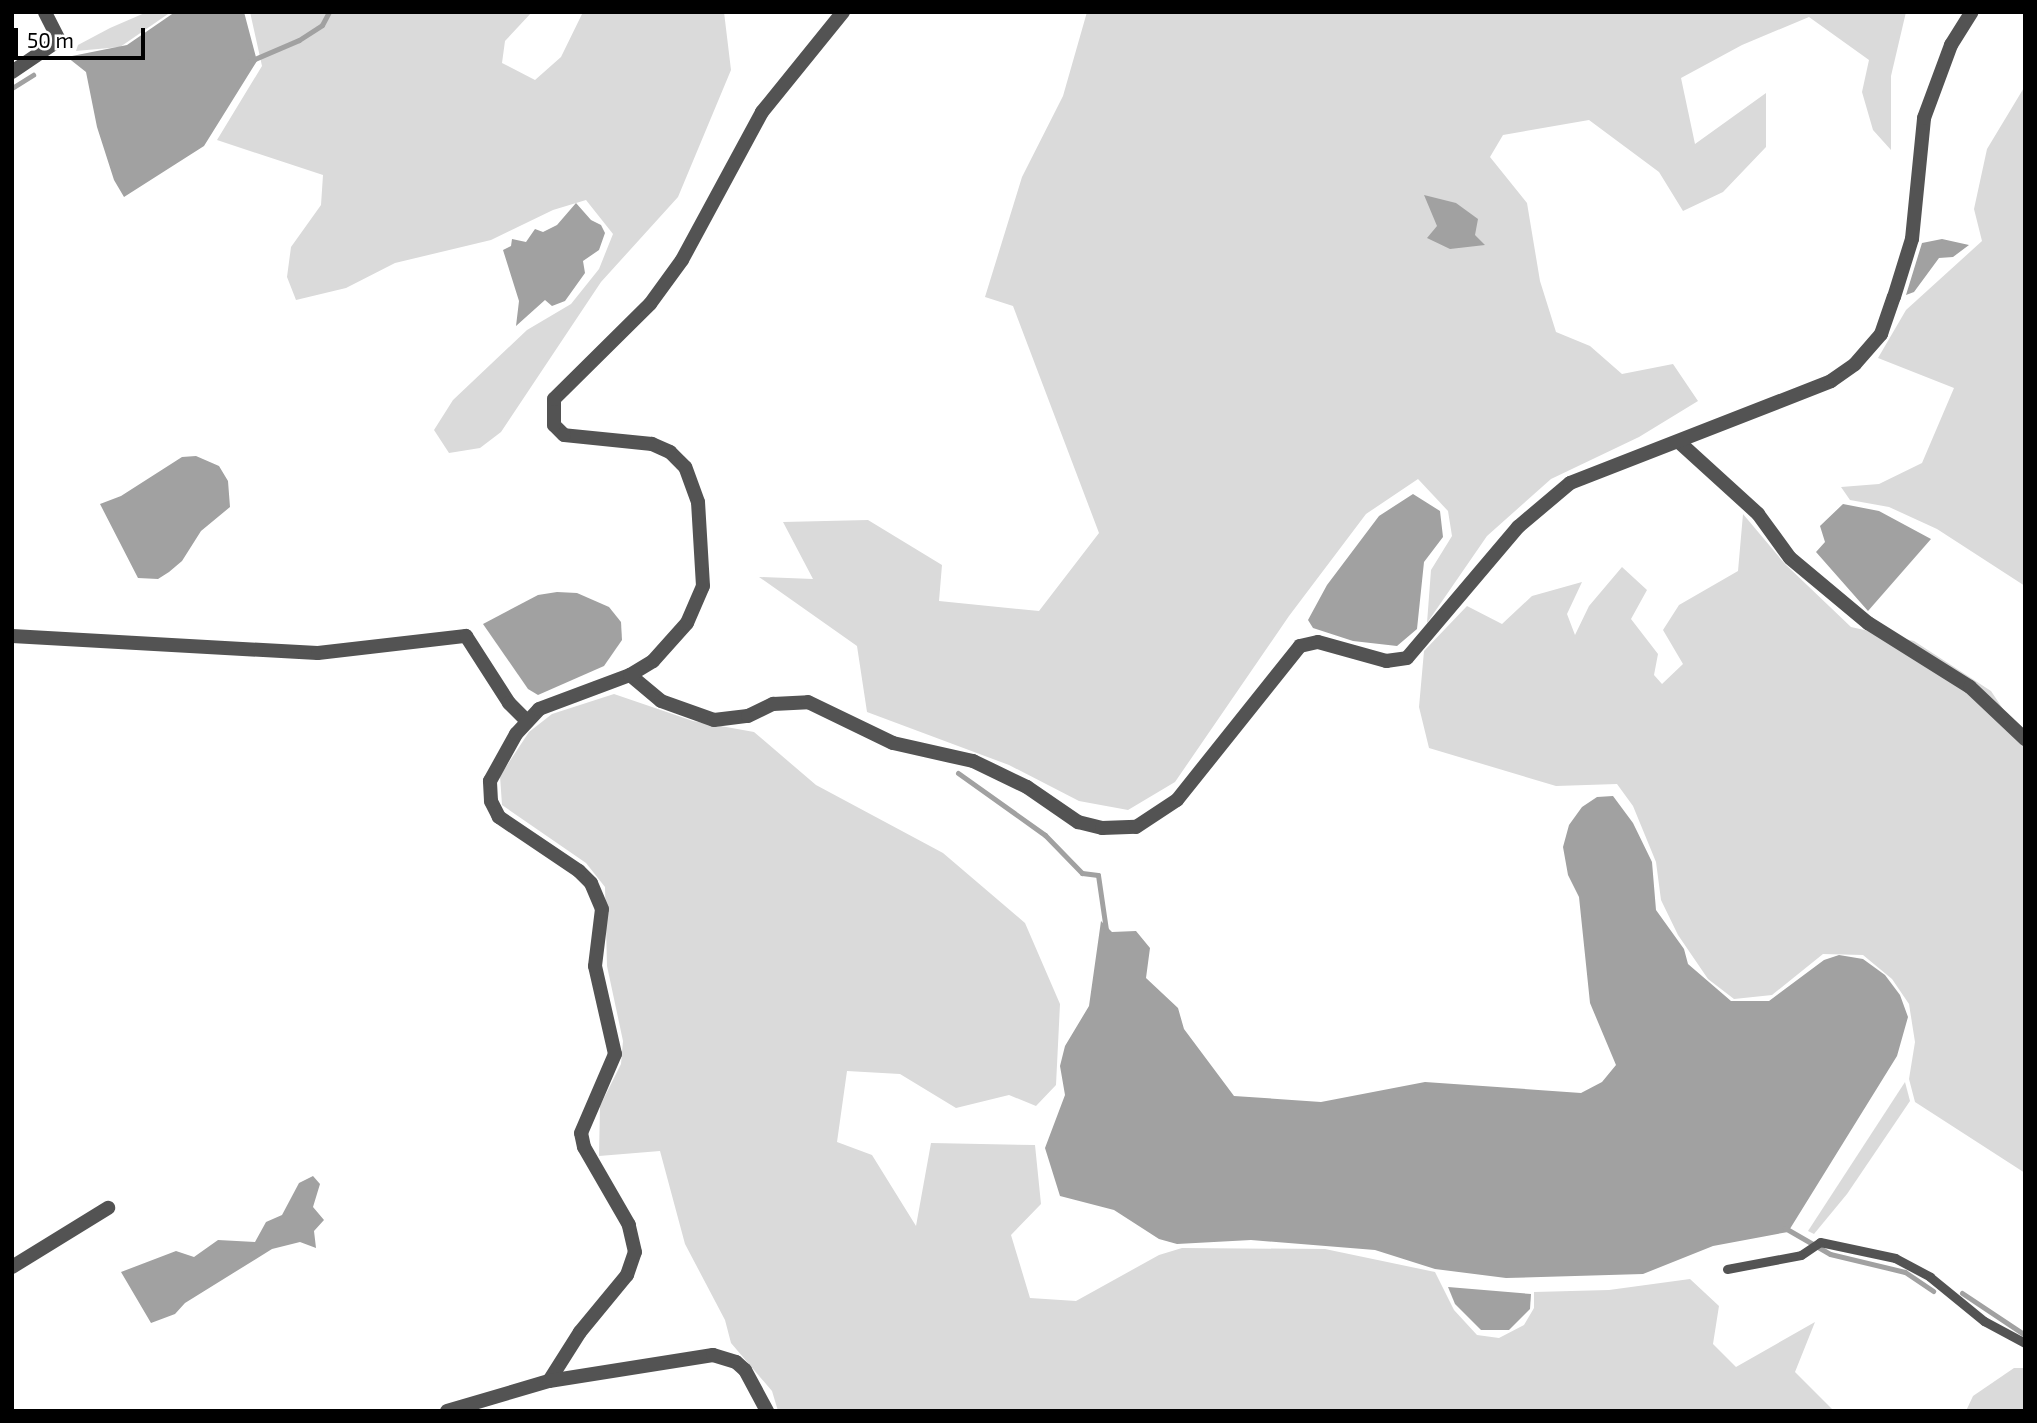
<!DOCTYPE html>
<html>
<head>
<meta charset="utf-8">
<style>
	body { margin:0 }
	#map { position:relative; width:2037px; height:1423px; overflow:hidden; background:#fff; font-family:"Exo 2",sans-serif }
	div>[style] { position:absolute }
	.green>* { inset:0; background:#dadada }
	.water>* { inset:0; background:#a1a1a1 }
	.stream>* { height:5px; margin:-2.5px; padding:0 2.5px; transform-origin:2.5px; border-radius:2.5px; background:#a1a1a1 }
	.service>* { height:9px; margin:-4.5px; padding:0 4.5px; transform-origin:4.5px; border-radius:4.5px; background:#535353 }
	.minor>* { height:14px; margin:-7px; padding:0 7px; transform-origin:7px; border-radius:7px; background:#535353 }
	span { translate:-50% -50%; white-space:nowrap; text-align:center; line-height:1.15; -webkit-text-stroke:6px #fff; paint-order:stroke }
	.frame { position:absolute; inset:0; border:14px solid #000; pointer-events:none }
	.scale { position:absolute; left:14px; top:28px; width:131px; height:32px; box-sizing:border-box; border:4px solid #000; border-top:0; padding-left:9px; font-size:21px; line-height:24px; white-space:nowrap; color:#000; -webkit-text-stroke:5px #fff; paint-order:stroke }
</style>
</head>
<body>
<div id="map">
	<div class="green">
		<div style="clip-path:polygon(147px 12px,171px 12px,120px 47px,76px 51px,78px 45px,110px 28px)"></div>
		<div style="clip-path:polygon(250px 12px,532px 12px,505px 41px,502px 63px,535px 80px,561px 57px,583px 12px,724px 12px,731px 70px,678px 197px,601px 282px,501px 432px,480px 448px,449px 453px,434px 430px,453px 400px,527px 330px,571px 304px,599px 269px,613px 234px,586px 200px,553px 210px,491px 240px,395px 263px,346px 288px,296px 300px,287px 277px,291px 247px,321px 205px,323px 175px,217px 140px,262px 66px)"></div>
		<div style="clip-path:polygon(1087px 12px,1906px 12px,1891px 76px,1891px 150px,1873px 130px,1862px 92px,1869px 60px,1809px 17px,1742px 45px,1681px 78px,1695px 144px,1766px 93px,1766px 147px,1723px 192px,1683px 211px,1659px 172px,1589px 120px,1503px 135px,1490px 157px,1527px 203px,1540px 281px,1556px 332px,1590px 346px,1622px 374px,1673px 364px,1698px 401px,1639px 437px,1551px 479px,1487px 536px,1427px 623px,1431px 570px,1452px 536px,1448px 511px,1418px 479px,1366px 514px,1289px 616px,1175px 782px,1128px 810px,1079px 801px,1009px 765px,867px 712px,857px 646px,759px 577px,813px 579px,783px 522px,868px 520px,942px 565px,939px 601px,1039px 611px,1099px 533px,1013px 306px,985px 297px,1022px 177px,1063px 96px)"></div>
		<div style="clip-path:polygon(2025px 86px,2025px 586px,1937px 529px,1889px 507px,1850px 500px,1841px 487px,1879px 484px,1922px 463px,1954px 388px,1878px 358px,1906px 310px,1982px 241px,1974px 209px,1987px 149px)"></div>
		<div style="clip-path:polygon(1743px 514px,1785px 564px,1851px 627px,1914px 641px,1991px 691px,2025px 742px,2025px 1173px,1915px 1102px,1909px 1079px,1915px 1042px,1909px 1004px,1892px 979px,1863px 955px,1823px 954px,1772px 995px,1734px 999px,1708px 979px,1678px 935px,1661px 900px,1656px 862px,1633px 806px,1617px 784px,1556px 786px,1429px 748px,1419px 707px,1424px 651px,1467px 606px,1502px 624px,1532px 596px,1582px 582px,1567px 614px,1575px 635px,1589px 606px,1622px 567px,1647px 590px,1631px 619px,1658px 654px,1654px 675px,1662px 684px,1683px 664px,1663px 630px,1679px 605px,1738px 571px)"></div>
		<div style="clip-path:polygon(614px 694px,693px 721px,754px 732px,816px 785px,943px 853px,1025px 923px,1060px 1004px,1056px 1085px,1036px 1106px,1009px 1095px,956px 1108px,900px 1074px,847px 1071px,837px 1142px,872px 1155px,916px 1226px,931px 1143px,1035px 1145px,1041px 1204px,1011px 1235px,1030px 1298px,1076px 1301px,1159px 1255px,1182px 1248px,1325px 1249px,1435px 1272px,1454px 1310px,1477px 1335px,1499px 1338px,1524px 1325px,1534px 1308px,1534px 1292px,1609px 1290px,1690px 1279px,1719px 1306px,1713px 1344px,1736px 1367px,1815px 1322px,1795px 1372px,1834px 1411px,778px 1411px,772px 1391px,731px 1343px,725px 1320px,685px 1244px,660px 1151px,599px 1156px,600px 1106px,621px 1064px,623px 1041px,607px 966px,605px 887px,586px 863px,502px 805px,500px 776px,529px 732px,552px 714px)"></div>
		<div style="clip-path:polygon(1905px 1082px,1910px 1101px,1847px 1194px,1814px 1234px,1808px 1231px)"></div>
		<div style="clip-path:polygon(2014px 1368px,2025px 1368px,2025px 1411px,1966px 1411px,1973px 1396px)"></div>
	</div>
	<div class="water">
		<div style="clip-path:polygon(175px 12px,244px 12px,257px 61px,204px 146px,124px 197px,114px 180px,97px 127px,86px 72px,67px 57px,127px 45px)"></div>
		<div style="clip-path:polygon(1424px 195px,1456px 203px,1478px 219px,1475px 235px,1485px 245px,1450px 249px,1427px 238px,1437px 226px)"></div>
		<div style="clip-path:polygon(576px 203px,591px 220px,601px 225px,605px 233px,599px 250px,583px 261px,585px 273px,565px 301px,552px 306px,545px 300px,516px 326px,519px 301px,503px 250px,511px 246px,512px 239px,526px 242px,535px 229px,543px 232px,557px 225px)"></div>
		<div style="clip-path:polygon(1942px 239px,1969px 245px,1953px 257px,1939px 258px,1914px 292px,1906px 295px,1922px 243px)"></div>
		<div style="clip-path:polygon(196px 456px,219px 466px,228px 481px,230px 507px,201px 531px,182px 561px,169px 572px,158px 579px,138px 578px,100px 504px,121px 496px,182px 457px)"></div>
		<div style="clip-path:polygon(1413px 494px,1440px 511px,1443px 537px,1424px 562px,1417px 629px,1397px 646px,1353px 641px,1313px 628px,1308px 620px,1327px 585px,1379px 516px)"></div>
		<div style="clip-path:polygon(1843px 504px,1879px 511px,1931px 539px,1868px 611px,1816px 552px,1825px 542px,1820px 526px)"></div>
		<div style="clip-path:polygon(557px 592px,577px 593px,609px 607px,621px 622px,622px 640px,604px 666px,538px 695px,528px 689px,483px 624px,538px 595px)"></div>
		<div style="clip-path:polygon(1613px 796px,1633px 823px,1652px 862px,1656px 910px,1684px 949px,1688px 964px,1731px 1001px,1769px 1001px,1824px 960px,1839px 955px,1863px 959px,1885px 975px,1900px 995px,1908px 1017px,1897px 1056px,1788px 1232px,1713px 1246px,1643px 1274px,1506px 1278px,1435px 1269px,1375px 1250px,1251px 1240px,1177px 1244px,1159px 1239px,1114px 1210px,1060px 1196px,1045px 1148px,1065px 1095px,1060px 1066px,1065px 1046px,1089px 1006px,1101px 921px,1112px 932px,1136px 931px,1150px 948px,1146px 978px,1178px 1008px,1184px 1029px,1234px 1096px,1321px 1102px,1425px 1082px,1581px 1093px,1602px 1082px,1616px 1065px,1590px 1003px,1579px 897px,1568px 875px,1563px 847px,1569px 825px,1582px 807px,1597px 797px)"></div>
		<div style="clip-path:polygon(313px 1176px,320px 1184px,313px 1207px,324px 1220px,314px 1231px,316px 1248px,300px 1242px,272px 1249px,185px 1303px,175px 1314px,151px 1323px,121px 1272px,176px 1251px,194px 1257px,218px 1240px,255px 1242px,266px 1222px,282px 1215px,299px 1183px)"></div>
		<div style="clip-path:polygon(1448px 1287px,1531px 1294px,1530px 1309px,1509px 1330px,1481px 1330px,1455px 1304px)"></div>
	</div>
	<div class="stream">
		<div style="left:250px;top:61px;width:53px;rotate:-23.2deg"></div>
		<div style="left:299px;top:40px;width:27px;rotate:-33deg"></div>
		<div style="left:322px;top:25px;width:15px;rotate:-62deg"></div>
		<div style="left:12px;top:88px;width:25px;rotate:-32deg"></div>
		<div style="left:958px;top:773px;width:107px;rotate:35.5deg"></div>
		<div style="left:1045px;top:835px;width:53px;rotate:45.8deg"></div>
		<div style="left:1082px;top:873px;width:16px;rotate:7deg"></div>
		<div style="left:1098px;top:875px;width:56px;rotate:81.7deg"></div>
		<div style="left:1785px;top:1228px;width:52px;rotate:30deg"></div>
		<div style="left:1830px;top:1254px;width:77px;rotate:13.5deg"></div>
		<div style="left:1905px;top:1272px;width:34px;rotate:34deg"></div>
		<div style="left:1962px;top:1293px;width:76px;rotate:33.7deg"></div>
	</div>
	<div class="service">
		<div style="left:1727px;top:1269px;width:75px;rotate:-10.7deg"></div>
		<div style="left:1801px;top:1255px;width:23px;rotate:-34deg"></div>
		<div style="left:1820px;top:1242px;width:77px;rotate:12deg"></div>
		<div style="left:1895px;top:1258px;width:40px;rotate:28deg"></div>
		<div style="left:1930px;top:1277px;width:70px;rotate:39.2deg"></div>
		<div style="left:1984px;top:1321px;width:47px;rotate:28.2deg"></div>
	</div>
	<div class="minor">
		<div style="left:12px;top:72px;width:57px;rotate:-34.2deg"></div>
		<div style="left:59px;top:40px;width:31px;rotate:-117deg"></div>
		<div style="left:1679px;top:442px;width:107px;rotate:42.3deg"></div>
		<div style="left:1758px;top:514px;width:54px;rotate:54deg"></div>
		<div style="left:1790px;top:558px;width:102px;rotate:39.8deg"></div>
		<div style="left:1868px;top:623px;width:120px;rotate:32.1deg"></div>
		<div style="left:1970px;top:687px;width:76px;rotate:43.4deg"></div>
		<div style="left:12px;top:636px;width:306px;rotate:3.2deg"></div>
		<div style="left:318px;top:653px;width:149px;rotate:-6.6deg"></div>
		<div style="left:466px;top:636px;width:80px;rotate:57.3deg"></div>
		<div style="left:509px;top:703px;width:24px;rotate:45deg"></div>
		<div style="left:630px;top:675px;width:40px;rotate:40deg"></div>
		<div style="left:661px;top:701px;width:56px;rotate:19.7deg"></div>
		<div style="left:714px;top:720px;width:34px;rotate:-7deg"></div>
		<div style="left:748px;top:716px;width:28px;rotate:-26deg"></div>
		<div style="left:773px;top:704px;width:35px;rotate:-3deg"></div>
		<div style="left:808px;top:702px;width:94px;rotate:25.8deg"></div>
		<div style="left:893px;top:743px;width:82px;rotate:12.7deg"></div>
		<div style="left:973px;top:761px;width:60px;rotate:25.7deg"></div>
		<div style="left:1027px;top:787px;width:62px;rotate:34.5deg"></div>
		<div style="left:1078px;top:822px;width:25px;rotate:14deg"></div>
		<div style="left:1102px;top:828px;width:34px;rotate:-2deg"></div>
		<div style="left:1136px;top:827px;width:49px;rotate:-33.4deg"></div>
		<div style="left:1177px;top:800px;width:197px;rotate:-51.4deg"></div>
		<div style="left:1300px;top:646px;width:18px;rotate:-13deg"></div>
		<div style="left:1318px;top:642px;width:71px;rotate:15.6deg"></div>
		<div style="left:1386px;top:661px;width:21px;rotate:-8deg"></div>
		<div style="left:1407px;top:658px;width:172px;rotate:-49.7deg"></div>
		<div style="left:1518px;top:527px;width:68px;rotate:-40.2deg"></div>
		<div style="left:1570px;top:483px;width:280px;rotate:-21.3deg"></div>
		<div style="left:1831px;top:381px;width:29px;rotate:-35deg"></div>
		<div style="left:1855px;top:364px;width:40px;rotate:-49deg"></div>
		<div style="left:1881px;top:334px;width:39px;rotate:-71deg"></div>
		<div style="left:1894px;top:297px;width:61px;rotate:-72.8deg"></div>
		<div style="left:1912px;top:239px;width:122px;rotate:-84.3deg"></div>
		<div style="left:1924px;top:118px;width:78px;rotate:-69.7deg"></div>
		<div style="left:1951px;top:45px;width:39px;rotate:-58deg"></div>
		<div style="left:12px;top:1267px;width:113px;rotate:-31.6deg"></div>
		<div style="left:549px;top:1381px;width:58px;rotate:-57.7deg"></div>
		<div style="left:580px;top:1332px;width:74px;rotate:-50.5deg"></div>
		<div style="left:627px;top:1275px;width:24px;rotate:-71deg"></div>
		<div style="left:635px;top:1252px;width:28px;rotate:-103deg"></div>
		<div style="left:629px;top:1225px;width:90px;rotate:-120deg"></div>
		<div style="left:584px;top:1147px;width:14px;rotate:-102deg"></div>
		<div style="left:581px;top:1133px;width:86px;rotate:-66.7deg"></div>
		<div style="left:615px;top:1054px;width:90px;rotate:-102.8deg"></div>
		<div style="left:595px;top:966px;width:57px;rotate:-83deg"></div>
		<div style="left:602px;top:909px;width:28px;rotate:-113deg"></div>
		<div style="left:591px;top:883px;width:17px;rotate:-135deg"></div>
		<div style="left:579px;top:871px;width:97px;rotate:-146deg"></div>
		<div style="left:499px;top:817px;width:18px;rotate:-117deg"></div>
		<div style="left:491px;top:801px;width:20px;rotate:-93deg"></div>
		<div style="left:490px;top:781px;width:54px;rotate:-61deg"></div>
		<div style="left:516px;top:734px;width:34px;rotate:-47deg"></div>
		<div style="left:539px;top:709px;width:97px;rotate:-20.5deg"></div>
		<div style="left:630px;top:675px;width:27px;rotate:-31deg"></div>
		<div style="left:653px;top:661px;width:51px;rotate:-48.2deg"></div>
		<div style="left:687px;top:623px;width:40px;rotate:-66.6deg"></div>
		<div style="left:703px;top:586px;width:84px;rotate:-93.4deg"></div>
		<div style="left:698px;top:502px;width:37px;rotate:-110deg"></div>
		<div style="left:685px;top:467px;width:21px;rotate:-135deg"></div>
		<div style="left:670px;top:452px;width:20px;rotate:-156deg"></div>
		<div style="left:652px;top:444px;width:88px;rotate:-174.2deg"></div>
		<div style="left:564px;top:435px;width:14px;rotate:-135deg"></div>
		<div style="left:554px;top:425px;width:26px;rotate:-90deg"></div>
		<div style="left:554px;top:399px;width:135px;rotate:-44.7deg"></div>
		<div style="left:650px;top:304px;width:54px;rotate:-54deg"></div>
		<div style="left:682px;top:260px;width:168px;rotate:-61.6deg"></div>
		<div style="left:762px;top:112px;width:129px;rotate:-51deg"></div>
		<div style="left:447px;top:1411px;width:106px;rotate:-16.4deg"></div>
		<div style="left:549px;top:1381px;width:166px;rotate:-9deg"></div>
		<div style="left:713px;top:1355px;width:24px;rotate:17deg"></div>
		<div style="left:736px;top:1362px;width:12px;rotate:42deg"></div>
		<div style="left:745px;top:1370px;width:47px;rotate:61.8deg"></div>
	</div>
	<div class="frame"></div>
	<div class="scale">50 m</div>
</div>
</body>
</html>
